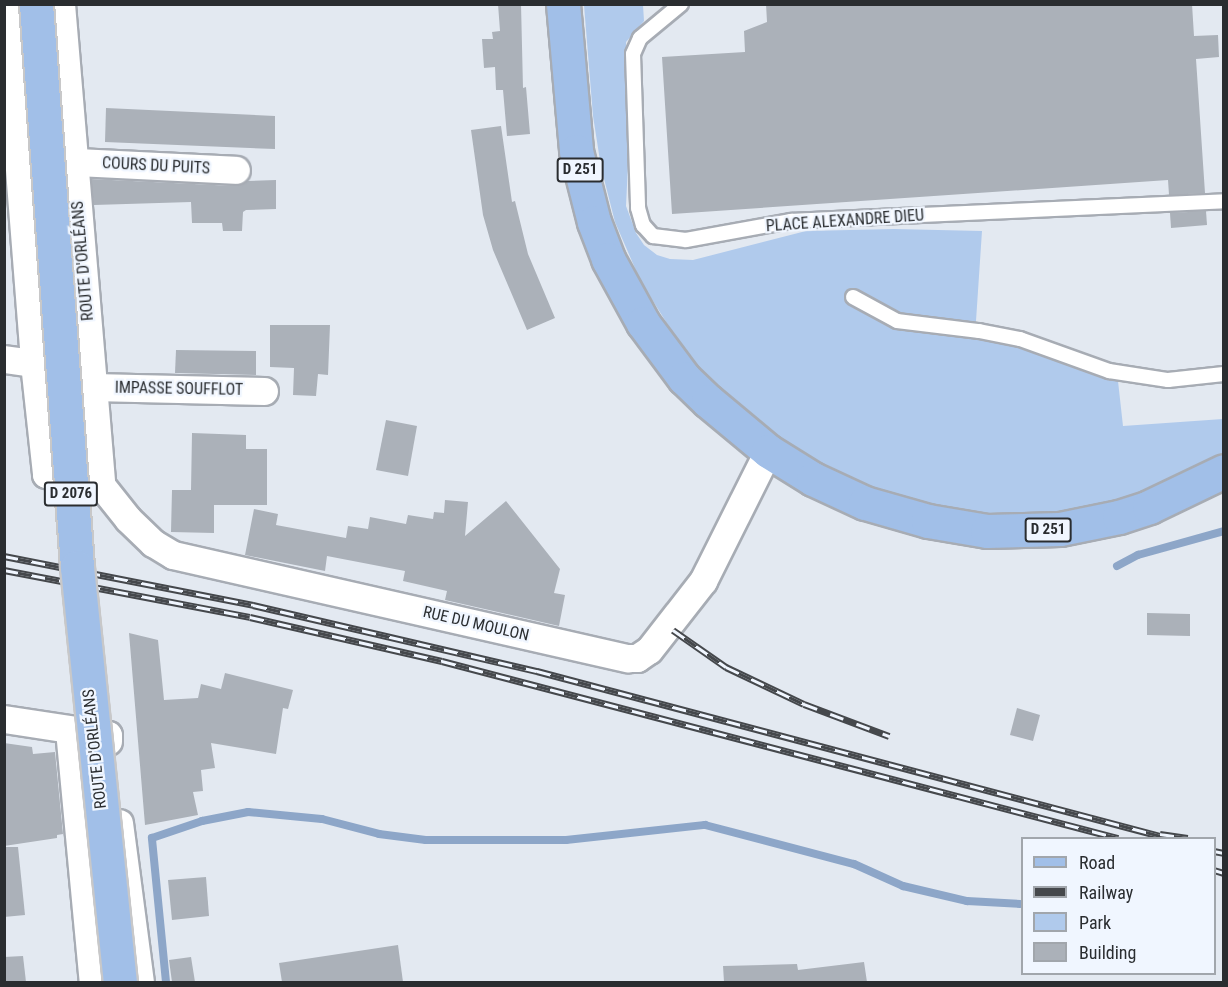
<!DOCTYPE html>
<html>
<head>
<meta charset="utf-8">
<style>
	body { margin:0 }
	#map { position:relative; width:1228px; height:987px; overflow:hidden; background:#e3e9f1; font-family:"Roboto Condensed",sans-serif }
	div>[style] { position:absolute }
	.green>* { inset:0; background:#b0caec }
	.stream>* { height:8px; margin:-4px; padding:0 4px; transform-origin:4px; border-radius:4px; background:#8da6c8 }
	.building>* { inset:0; background:#abb1b9 }
	.roads { filter:drop-shadow(2px 0 #a7acb4) drop-shadow(-2px 0 #a7acb4) drop-shadow(0 2px #a7acb4) drop-shadow(0 -2px #a7acb4) }
	.service>* { height:14px; margin:-7px; padding:0 7px; transform-origin:7px; border-radius:7px; background:#fff }
	.minor>* { height:27px; margin:-13.5px; padding:0 13.5px; transform-origin:13.5px; border-radius:13.5px; background:#fff }
	.primary>* { height:33px; margin:-16.5px; padding:0 16.5px; transform-origin:16.5px; border-radius:16.5px; background:#a1bfe8 }
	.rail>* { height:7px; margin-top:-3.5px; transform-origin:0; background:repeating-linear-gradient(90deg,#f0f6ff 0 14px,#45484c 0 28px); box-sizing:border-box; border-block:2px solid #45484c }
	.bridges { filter:drop-shadow(2px 0 #c8c8c9) drop-shadow(-2px 0 #c8c8c9) drop-shadow(0 2px #c8c8c9) drop-shadow(0 -2px #c8c8c9) }
	.primary-bridge>* { height:33px; margin:-16.5px; padding:0 16.5px; transform-origin:16.5px; border-radius:16.5px; background:#a1bfe8 }
	span { translate:-50% -50%; white-space:nowrap; text-align:center; line-height:1.15; -webkit-text-stroke:4.5px #f0f6ff; paint-order:stroke }
	.shield-label span { padding:2px 4px; background:#f0f6ff; border:2px solid; border-radius:4px; -webkit-text-stroke-width:0 }
	.shield-label { font-size:15px; color:#2a2d30; font-weight:700 }
	.street-label { font-size:16px; color:#2a2d30 }
	.frame { position:absolute; inset:0; border:6px solid #2a2d30; pointer-events:none }
	.legend { position:absolute; left:1021px; top:837px; width:195px; height:138px; box-sizing:border-box; background:#f0f6ff; border:2px solid #a1a6ac; margin:0; padding:8px 10px; list-style:none; font-size:18px; color:#2a2d30 }
	.legend li { display:flex; align-items:center; gap:12px; height:30px }
	.legend b { width:30px; border:2px solid #a1a6ac }
</style>
</head>
<body>
<div id="map">
	<div class="green">
		<div style="clip-path:polygon(584px 5px,643px 5px,644px 21px,626px 42px,629px 144px,626px 206px,636px 233px,644px 245px,657px 255px,670px 259px,693px 260px,806px 231px,894px 229px,982px 231px,975px 336px,1033px 348px,1073px 366px,1118px 381px,1123px 426px,1223px 419px,1223px 453px,1132px 496px,1061px 514px,1026px 516px,982px 513px,936px 506px,889px 494px,843px 476px,788px 446px,717px 389px,685px 352px,641px 282px,615px 222px,601px 167px,593px 116px)"></div>
	</div>
	<div class="stream">
		<div style="left:1117px;top:566px;width:24px;rotate:-28deg"></div>
		<div style="left:1138px;top:555px;width:89px;rotate:-15.6deg"></div>
		<div style="left:166px;top:982px;width:145px;rotate:-95.6deg"></div>
		<div style="left:152px;top:838px;width:53px;rotate:-18.8deg"></div>
		<div style="left:202px;top:821px;width:47px;rotate:-11.1deg"></div>
		<div style="left:248px;top:812px;width:74px;rotate:5.4deg"></div>
		<div style="left:322px;top:819px;width:59px;rotate:14.7deg"></div>
		<div style="left:379px;top:834px;width:47px;rotate:7.3deg"></div>
		<div style="left:426px;top:840px;width:140px"></div>
		<div style="left:566px;top:840px;width:140px;rotate:-6.2deg"></div>
		<div style="left:705px;top:825px;width:154px;rotate:14.7deg"></div>
		<div style="left:854px;top:864px;width:54px;rotate:24.2deg"></div>
		<div style="left:903px;top:886px;width:66px;rotate:13.2deg"></div>
		<div style="left:967px;top:901px;width:53px;rotate:3.2deg"></div>
	</div>
	<div class="building">
		<div style="clip-path:polygon(498px 4px,521px 4px,523px 88px,526px 87px,530px 134px,507px 136px,503px 90px,496px 90px,495px 67px,484px 68px,482px 39px,493px 39px,492px 32px,500px 31px)"></div>
		<div style="clip-path:polygon(766px 4px,1192px 4px,1194px 36px,1218px 35px,1219px 57px,1196px 59px,1205px 193px,1169px 195px,1168px 180px,672px 214px,662px 57px,745px 52px,744px 31px,767px 22px)"></div>
		<div style="clip-path:polygon(106px 108px,275px 116px,275px 149px,105px 142px)"></div>
		<div style="clip-path:polygon(501px 126px,512px 202px,515px 201px,528px 254px,555px 318px,527px 330px,493px 250px,483px 215px,471px 130px)"></div>
		<div style="clip-path:polygon(91px 179px,235px 186px,247px 181px,276px 180px,276px 209px,246px 210px,243px 212px,242px 231px,223px 231px,222px 223px,192px 223px,191px 202px,94px 205px)"></div>
		<div style="clip-path:polygon(1206px 211px,1207px 225px,1171px 228px,1170px 213px)"></div>
		<div style="clip-path:polygon(270px 325px,330px 325px,328px 375px,318px 374px,316px 396px,293px 395px,294px 368px,270px 367px)"></div>
		<div style="clip-path:polygon(176px 350px,256px 351px,256px 375px,175px 373px)"></div>
		<div style="clip-path:polygon(386px 420px,417px 426px,408px 476px,376px 470px)"></div>
		<div style="clip-path:polygon(192px 433px,246px 435px,246px 449px,267px 449px,267px 505px,214px 505px,214px 533px,171px 532px,172px 490px,191px 490px)"></div>
		<div style="clip-path:polygon(445px 500px,468px 502px,465px 536px,506px 501px,560px 569px,554px 593px,565px 595px,559px 626px,445px 600px,447px 591px,403px 581px,405px 571px,327px 556px,325px 571px,245px 555px,254px 509px,278px 514px,276px 525px,346px 538px,348px 526px,368px 529px,370px 517px,406px 524px,408px 515px,433px 519px,434px 512px,444px 513px)"></div>
		<div style="clip-path:polygon(1147px 613px,1190px 614px,1190px 636px,1147px 635px)"></div>
		<div style="clip-path:polygon(129px 633px,158px 640px,164px 700px,198px 698px,201px 684px,221px 689px,225px 673px,293px 690px,288px 709px,283px 708px,276px 754px,211px 743px,215px 768px,201px 770px,203px 791px,193px 792px,198px 815px,145px 825px)"></div>
		<div style="clip-path:polygon(1017px 708px,1040px 715px,1033px 741px,1010px 735px)"></div>
		<div style="clip-path:polygon(4px 743px,32px 747px,33px 754px,55px 752px,63px 834px,57px 835px,57px 838px,4px 846px)"></div>
		<div style="clip-path:polygon(4px 847px,18px 847px,25px 915px,4px 917px)"></div>
		<div style="clip-path:polygon(206px 877px,209px 916px,172px 920px,168px 880px)"></div>
		<div style="clip-path:polygon(398px 945px,403px 982px,282px 982px,279px 963px)"></div>
		<div style="clip-path:polygon(23px 956px,26px 982px,4px 982px,4px 957px)"></div>
		<div style="clip-path:polygon(191px 957px,195px 982px,172px 982px,169px 960px)"></div>
		<div style="clip-path:polygon(864px 962px,867px 982px,724px 982px,723px 966px,797px 964px,798px 970px)"></div>
	</div>
	<div class="roads">
		<div class="service">
			<div style="left:681px;top:4px;width:53px;rotate:140.3deg"></div>
			<div style="left:640px;top:38px;width:17px;rotate:114deg"></div>
			<div style="left:633px;top:54px;width:154px;rotate:88.1deg"></div>
			<div style="left:638px;top:208px;width:18px;rotate:74deg"></div>
			<div style="left:643px;top:225px;width:15px;rotate:48deg"></div>
			<div style="left:653px;top:236px;width:33px;rotate:7deg"></div>
			<div style="left:686px;top:240px;width:107px;rotate:-10.3deg"></div>
			<div style="left:791px;top:221px;width:433px;rotate:-2.6deg"></div>
			<div style="left:853px;top:297px;width:50px;rotate:28.6deg"></div>
			<div style="left:897px;top:321px;width:83px;rotate:7deg"></div>
			<div style="left:979px;top:331px;width:42px;rotate:11deg"></div>
			<div style="left:1020px;top:339px;width:95px;rotate:19.8deg"></div>
			<div style="left:1109px;top:371px;width:60px;rotate:8.7deg"></div>
			<div style="left:1168px;top:380px;width:56px;rotate:-6.1deg"></div>
		</div>
		<div class="minor">
			<div style="left:6px;top:4px;width:360px;rotate:85.5deg"></div>
			<div style="left:34px;top:363px;width:112px;rotate:83.8deg"></div>
			<div style="left:46px;top:474px;width:43px;rotate:12.1deg"></div>
			<div style="left:61px;top:4px;width:483px;rotate:85.2deg"></div>
			<div style="left:75px;top:162px;width:161px;rotate:2.8deg"></div>
			<div style="left:4px;top:359px;width:30px;rotate:8deg"></div>
			<div style="left:93px;top:387px;width:171px;rotate:1.3deg"></div>
			<div style="left:101px;top:485px;width:43px;rotate:51.5deg"></div>
			<div style="left:128px;top:519px;width:35px;rotate:44deg"></div>
			<div style="left:153px;top:543px;width:23px;rotate:31deg"></div>
			<div style="left:173px;top:555px;width:467px;rotate:12.8deg"></div>
			<div style="left:628px;top:658px;width:9px"></div>
			<div style="left:637px;top:658px;width:14px;rotate:-34deg"></div>
			<div style="left:649px;top:650px;width:88px;rotate:-52deg"></div>
			<div style="left:703px;top:581px;width:145px;rotate:-63.4deg"></div>
			<div style="left:4px;top:719px;width:105px;rotate:8.7deg"></div>
			<div style="left:108px;top:735px;width:6px;rotate:90deg"></div>
			<div style="left:69px;top:730px;width:253px;rotate:84.6deg"></div>
			<div style="left:119px;top:823px;width:160px;rotate:82.5deg"></div>
		</div>
		<div class="primary">
			<div style="left:563px;top:4px;width:148px;rotate:84.9deg"></div>
			<div style="left:576px;top:151px;width:73px;rotate:75.8deg"></div>
			<div style="left:594px;top:222px;width:40px;rotate:69deg"></div>
			<div style="left:608px;top:259px;width:73px;rotate:61.3deg"></div>
			<div style="left:643px;top:323px;width:69px;rotate:53.3deg"></div>
			<div style="left:684px;top:378px;width:33px;rotate:44deg"></div>
			<div style="left:708px;top:401px;width:78px;rotate:39.8deg"></div>
			<div style="left:768px;top:451px;width:53px;rotate:31.9deg"></div>
			<div style="left:813px;top:479px;width:57px;rotate:24.8deg"></div>
			<div style="left:865px;top:503px;width:66px;rotate:15.9deg"></div>
			<div style="left:928px;top:521px;width:60px;rotate:9.6deg"></div>
			<div style="left:987px;top:531px;width:73px;rotate:-1.6deg"></div>
			<div style="left:1060px;top:529px;width:60px;rotate:-11.5deg"></div>
			<div style="left:1119px;top:517px;width:32px;rotate:-18deg"></div>
			<div style="left:1149px;top:507px;width:83px;rotate:-25.6deg"></div>
		</div>
	</div>
	<div class="rail">
		<div style="left:4px;top:556px;width:254px;rotate:11.1deg"></div>
		<div style="left:253px;top:605px;width:292px;rotate:13.1deg"></div>
		<div style="left:537px;top:671px;width:653px;rotate:14.82deg"></div>
		<div style="left:4px;top:570px;width:250px;rotate:10.8deg"></div>
		<div style="left:250px;top:617px;width:197px;rotate:12.9deg"></div>
		<div style="left:442px;top:661px;width:699px;rotate:14.67deg"></div>
		<div style="left:673px;top:630px;width:65px;rotate:34.9deg"></div>
		<div style="left:726px;top:667px;width:86px;rotate:25.4deg"></div>
		<div style="left:804px;top:704px;width:91px;rotate:20.6deg"></div>
		<div style="left:1160px;top:834px;width:28px;rotate:8deg"></div>
		<div style="left:1214px;top:851px;width:10px;rotate:11deg"></div>
		<div style="left:1214px;top:870px;width:10px;rotate:17deg"></div>
	</div>
	<div class="bridges">
		<div class="primary-bridge">
			<div style="left:36px;top:4px;width:564px;rotate:85.83deg"></div>
			<div style="left:77px;top:567px;width:417px;rotate:84.1deg"></div>
		</div>
	</div>
	<div class="shield-label">
		<span style="left:580px;top:170px">D 251</span>
		<span style="left:71px;top:494px">D 2076</span>
		<span style="left:1048px;top:530px">D 251</span>
	</div>
	<div class="street-label">
		<span style="left:156px;top:166px;rotate:3deg">COURS DU PUITS</span>
		<span style="left:845px;top:221px;rotate:-4deg">PLACE ALEXANDRE DIEU</span>
		<span style="left:83px;top:261px;rotate:-95deg">ROUTE D'ORLÉANS</span>
		<span style="left:179px;top:389px;rotate:1deg">IMPASSE SOUFFLOT</span>
		<span style="left:476px;top:624px;rotate:13deg">RUE DU MOULON</span>
		<span style="left:95px;top:749px;rotate:-96deg">ROUTE D'ORLÉANS</span>
	</div>
	<div class="frame"></div>
	<ul class="legend">
	<li><b style="height:8px;background:#a1bfe8"></b>Road</li>
	<li><b style="height:8px;background:#45484c"></b>Railway</li>
	<li><b style="height:16px;background:#b0caec"></b>Park</li>
	<li><b style="height:16px;background:#abb1b9"></b>Building</li>
	</ul>
</div>
</body>
</html>
